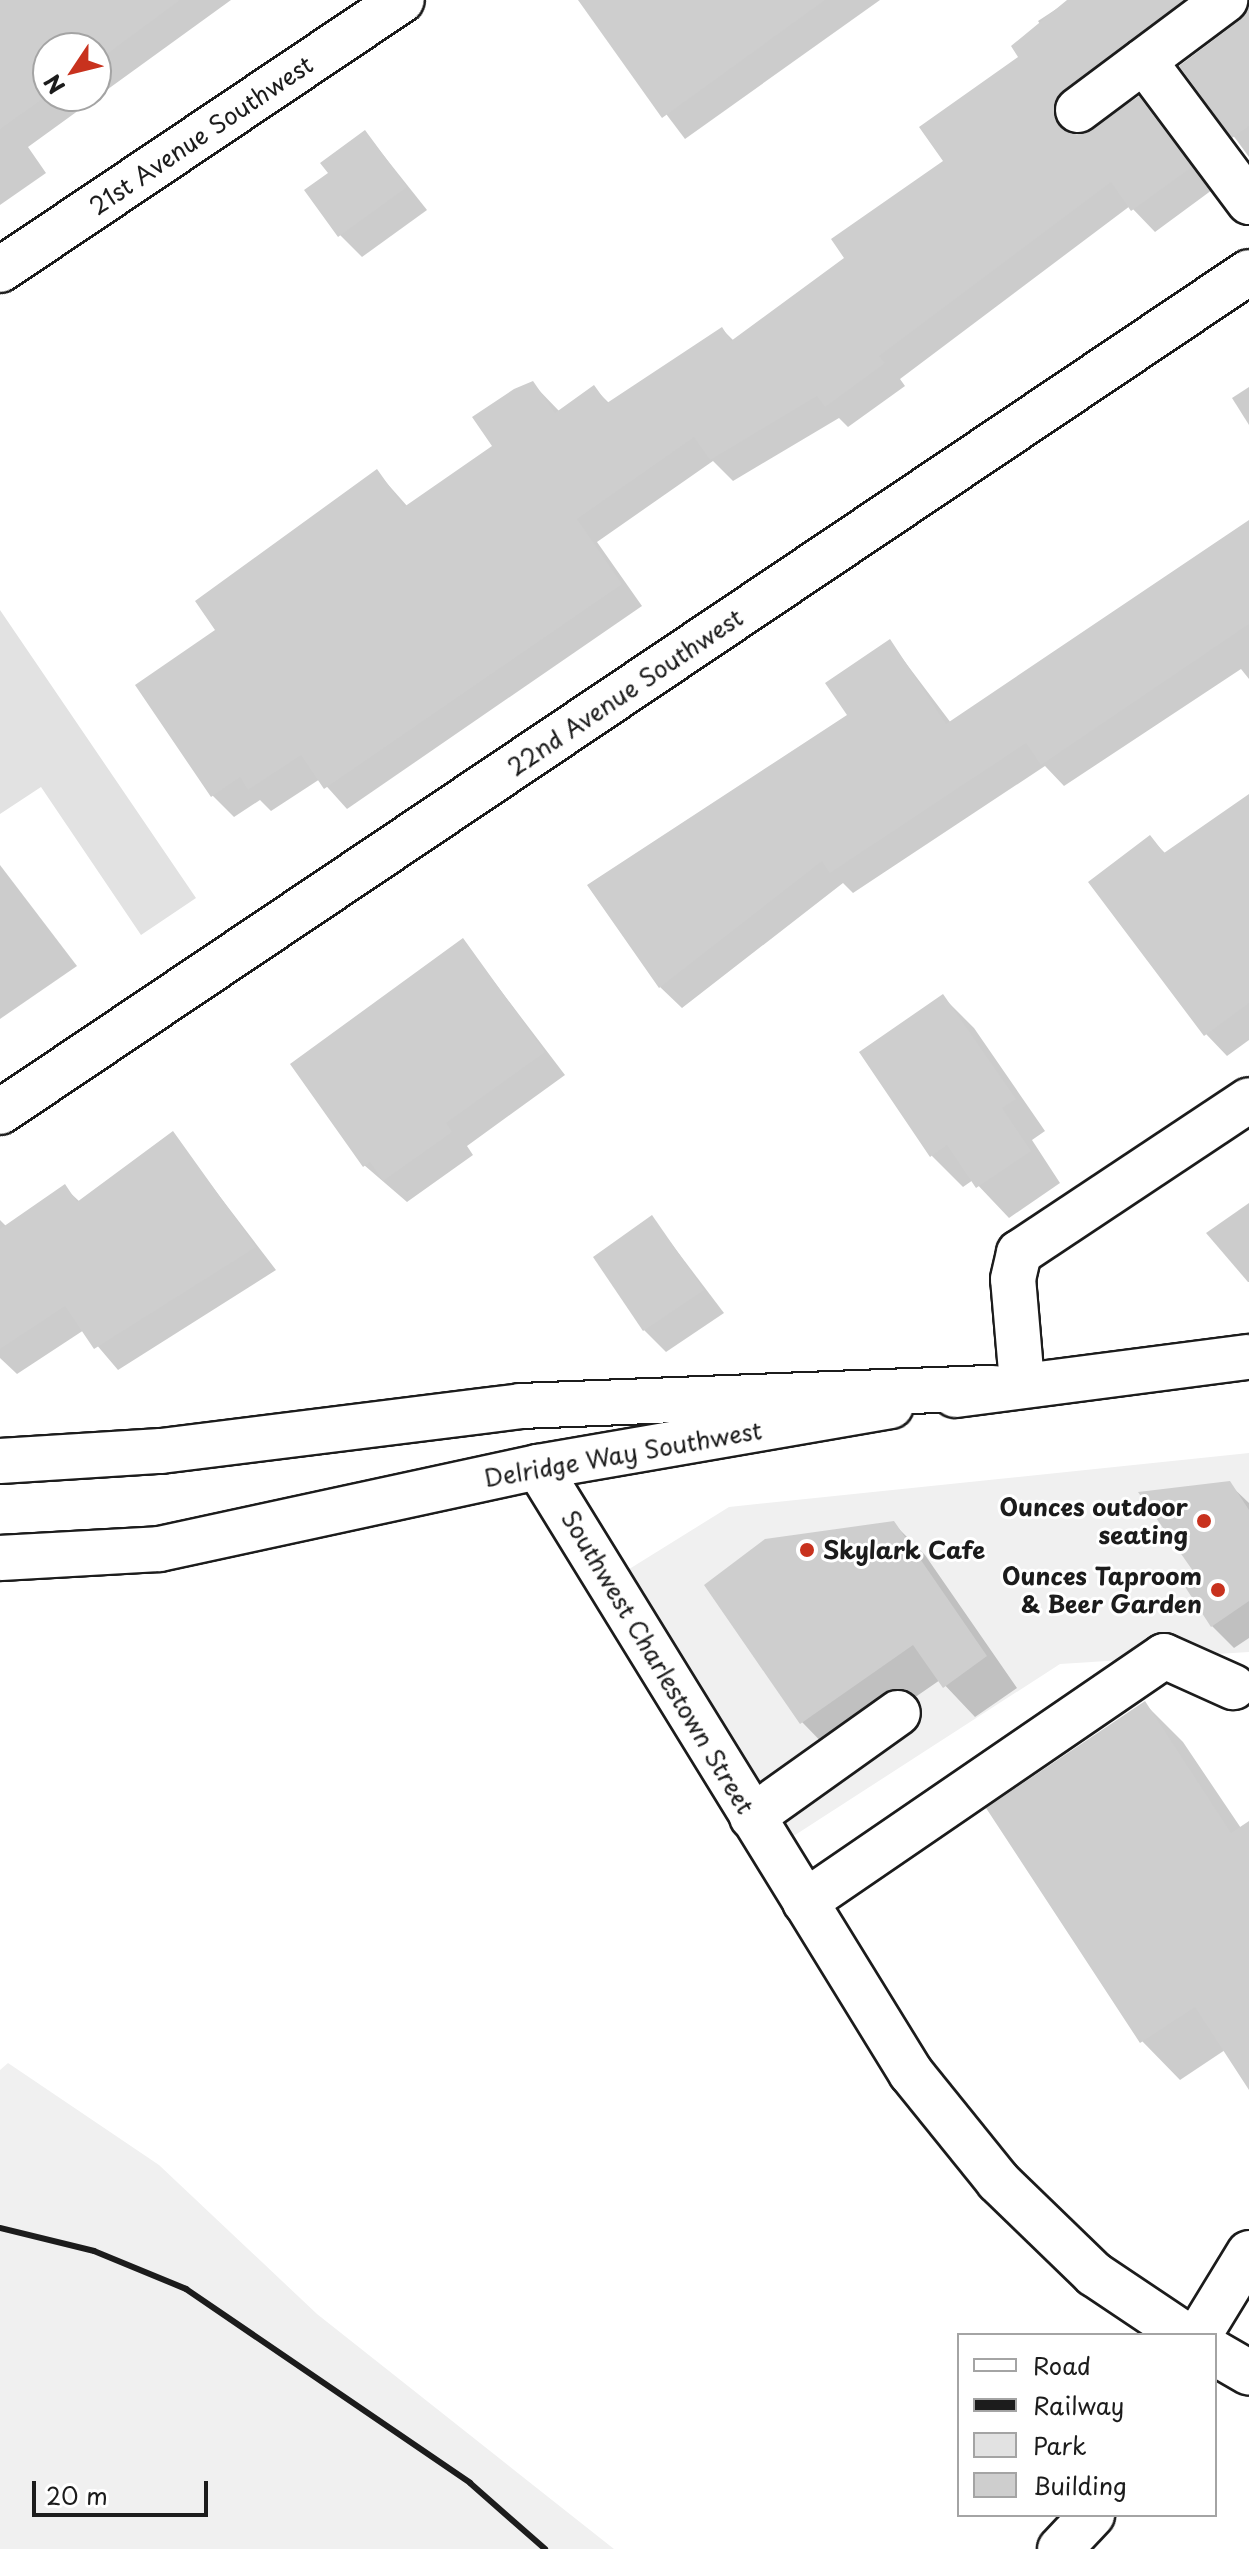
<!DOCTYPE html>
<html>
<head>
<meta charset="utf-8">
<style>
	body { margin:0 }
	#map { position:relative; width:1249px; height:2549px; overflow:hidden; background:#fff; font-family:"Playpen Sans",sans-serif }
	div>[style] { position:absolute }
	.built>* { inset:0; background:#f0f0f0 }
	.green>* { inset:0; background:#e2e2e2 }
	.shadow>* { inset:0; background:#0003 }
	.building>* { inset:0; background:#cecece }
	.roads { filter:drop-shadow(2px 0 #1c1c1c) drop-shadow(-2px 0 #1c1c1c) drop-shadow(0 2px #1c1c1c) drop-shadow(0 -2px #1c1c1c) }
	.minor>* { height:44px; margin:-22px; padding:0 22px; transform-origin:22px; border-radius:22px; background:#fff }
	.major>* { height:44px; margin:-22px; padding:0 22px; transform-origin:22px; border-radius:22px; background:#fff }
	.highway>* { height:44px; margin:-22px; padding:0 22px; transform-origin:22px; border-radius:22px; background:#fff }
	.rail>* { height:6px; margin:-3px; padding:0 3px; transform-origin:3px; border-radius:3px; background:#1c1c1c }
	.dots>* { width:22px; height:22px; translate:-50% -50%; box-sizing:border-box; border:4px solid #fff; border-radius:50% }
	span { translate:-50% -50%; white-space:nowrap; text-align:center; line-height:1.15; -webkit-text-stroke:6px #fff; paint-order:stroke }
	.street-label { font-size:24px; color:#1c1c1c }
	.poi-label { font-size:24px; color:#1c1c1c; font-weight:700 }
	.right { translate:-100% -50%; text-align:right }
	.left { translate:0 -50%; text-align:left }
	.legend { position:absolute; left:957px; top:2333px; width:260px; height:184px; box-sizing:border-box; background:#fff; border:2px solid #a4a4a4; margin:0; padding:10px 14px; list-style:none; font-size:24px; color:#1c1c1c }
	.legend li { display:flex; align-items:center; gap:16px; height:40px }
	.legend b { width:40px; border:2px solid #a4a4a4 }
	.north { position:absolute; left:32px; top:32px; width:80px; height:80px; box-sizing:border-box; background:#fff; border:2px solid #a4a4a4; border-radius:50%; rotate:235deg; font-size:22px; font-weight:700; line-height:32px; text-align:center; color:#1c1c1c }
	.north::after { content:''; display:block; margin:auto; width:28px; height:36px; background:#c8321e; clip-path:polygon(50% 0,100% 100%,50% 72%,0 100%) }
	.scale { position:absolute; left:32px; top:2481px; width:176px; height:36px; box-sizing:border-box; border:4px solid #1c1c1c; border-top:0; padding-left:10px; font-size:24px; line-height:28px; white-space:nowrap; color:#1c1c1c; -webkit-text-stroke:6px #fff; paint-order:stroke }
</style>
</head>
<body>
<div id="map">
	<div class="built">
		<div style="clip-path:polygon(1249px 1453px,1249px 1652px,1060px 1664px,792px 1837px,618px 1576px,729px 1507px)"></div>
		<div style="clip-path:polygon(8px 2063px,159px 2165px,317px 2314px,614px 2549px,0 2549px,0 2070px)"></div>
	</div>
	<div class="green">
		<div style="clip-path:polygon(0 610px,196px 898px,141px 935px,41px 787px,0 814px)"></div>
	</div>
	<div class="shadow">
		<div style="clip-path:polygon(evenodd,0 0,231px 0,28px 147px,46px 173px,0 205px,0 0,48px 48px,96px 48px,96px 96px,48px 96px,48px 48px)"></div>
		<div style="clip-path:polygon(580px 0,880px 0,685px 139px)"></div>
		<div style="clip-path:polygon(1070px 0,1212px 0,1084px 112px,1075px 136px,1138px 98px,1212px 190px,1155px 232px,1130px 206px,900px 379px,905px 386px,848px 427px,839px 418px,733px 481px,713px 461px,597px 542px,642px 606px,347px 809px,320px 779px,271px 811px,260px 800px,234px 817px,212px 795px,218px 631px,377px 472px,408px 507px,495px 446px,533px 384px,560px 412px,594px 388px,610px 404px,722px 329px,734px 341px,847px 258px,946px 161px,1042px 27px,1038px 21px)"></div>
		<div style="clip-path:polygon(1249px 18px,1249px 157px,1182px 66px)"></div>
		<div style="clip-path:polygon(365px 132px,427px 210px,362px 257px,340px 235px,331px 173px)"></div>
		<div style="clip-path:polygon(1249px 387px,1249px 425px,1232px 398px)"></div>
		<div style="clip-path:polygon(1249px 522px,1249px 679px,1241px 669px,1064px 786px,1045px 766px,853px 893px,843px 883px,682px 1008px,660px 987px,850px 715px,890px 642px,951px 723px)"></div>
		<div style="clip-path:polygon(1249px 796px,1249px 1040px,1227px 1056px,1206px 1034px,1150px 838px,1166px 854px)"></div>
		<div style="clip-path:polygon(0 865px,77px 966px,0 1019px)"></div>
		<div style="clip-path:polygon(463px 941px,565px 1075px,467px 1146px,473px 1155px,407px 1202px,364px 1165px)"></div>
		<div style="clip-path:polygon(943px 997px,974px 1028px,1045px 1131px,1032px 1140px,1060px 1183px,1009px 1218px,973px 1180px,963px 1187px,932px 1156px)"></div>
		<div style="clip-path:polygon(172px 1134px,276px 1270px,118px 1370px,84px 1330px,17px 1374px,0 1358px,0 1220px,7px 1227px,64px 1187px,80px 1202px)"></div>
		<div style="clip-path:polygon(1249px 1203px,1249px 1282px,1248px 1282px,1206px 1233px)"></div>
		<div style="clip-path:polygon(652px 1218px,724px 1313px,666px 1352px,644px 1330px)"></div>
		<div style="clip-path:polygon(1229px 1484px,1249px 1503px,1249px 1638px,1234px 1648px,1212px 1626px,1196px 1572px)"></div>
		<div style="clip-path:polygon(893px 1523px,925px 1555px,1017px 1688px,975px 1717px,940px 1680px,833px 1754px,802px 1722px)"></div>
		<div style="clip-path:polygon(1145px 1704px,1183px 1742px,1249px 1840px,1249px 2086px,1225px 2050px,1180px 2080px,1142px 2041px)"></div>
	</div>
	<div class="building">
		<div style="clip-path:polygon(0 0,180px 0,96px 62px,96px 48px,48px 48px,48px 95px,0 129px)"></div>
		<div style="clip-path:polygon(578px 0,825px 0,662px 118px)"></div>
		<div style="clip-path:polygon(1067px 0,1183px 0,1063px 90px,1053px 112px,1067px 133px,1082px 135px,1139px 96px,1192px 167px,1131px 211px,1111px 182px,879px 356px,885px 363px,825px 407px,817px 396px,710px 460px,694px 437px,577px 519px,622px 584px,324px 789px,301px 755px,248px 790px,240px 777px,211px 797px,135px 685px,215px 630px,195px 601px,377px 469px,404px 507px,492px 446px,472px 417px,514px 389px,533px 381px,555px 413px,594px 385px,607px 403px,722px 327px,731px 341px,844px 258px,831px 239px,943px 161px,919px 127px,1018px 57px,1011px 46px)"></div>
		<div style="clip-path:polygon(1249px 3px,1249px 126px,1232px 138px,1179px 66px,1240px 20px)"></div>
		<div style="clip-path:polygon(365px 130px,407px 187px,338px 237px,304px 190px,328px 173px,320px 163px)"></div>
		<div style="clip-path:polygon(1249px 520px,1249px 624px,1041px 765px,1026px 743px,830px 873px,822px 861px,659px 988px,587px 885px,847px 715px,825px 683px,890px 639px,946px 724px)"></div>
		<div style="clip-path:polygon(1249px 794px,1249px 1003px,1204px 1036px,1088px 882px,1150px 835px,1164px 853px)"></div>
		<div style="clip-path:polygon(463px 938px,545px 1052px,446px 1123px,452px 1132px,383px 1181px,370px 1162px,363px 1167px,290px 1064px)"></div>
		<div style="clip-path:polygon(943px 994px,1016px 1099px,1002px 1108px,1031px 1151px,976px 1188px,947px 1145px,930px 1157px,859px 1052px)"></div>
		<div style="clip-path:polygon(173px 1131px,256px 1247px,94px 1349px,65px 1306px,0 1349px,0 1229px,65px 1184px,77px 1202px)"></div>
		<div style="clip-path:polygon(652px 1215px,704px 1290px,643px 1331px,593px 1257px)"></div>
		<div style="clip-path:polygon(1230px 1481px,1249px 1510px,1249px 1601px,1211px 1627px,1180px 1579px,1193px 1571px,1138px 1492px)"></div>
		<div style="clip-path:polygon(894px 1521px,987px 1656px,943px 1688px,913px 1645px,800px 1724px,704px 1585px,765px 1539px)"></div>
		<div style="clip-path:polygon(1145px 1701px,1231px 1833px,1249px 1821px,1249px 2090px,1195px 2007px,1140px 2043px,986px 1808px)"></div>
	</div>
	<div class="roads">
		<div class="minor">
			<div style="left:1144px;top:61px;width:176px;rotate:53.3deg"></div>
			<div style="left:1078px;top:110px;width:184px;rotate:-36.8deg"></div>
			<div style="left:0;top:270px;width:484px;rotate:-33.9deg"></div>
			<div style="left:0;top:1112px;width:1505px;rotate:-33.92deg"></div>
			<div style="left:1022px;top:1383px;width:104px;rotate:-94.9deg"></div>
			<div style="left:1013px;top:1279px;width:27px;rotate:-77deg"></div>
			<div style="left:1019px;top:1253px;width:276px;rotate:-33.6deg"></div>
			<div style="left:538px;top:1467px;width:712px;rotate:58.39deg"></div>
			<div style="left:911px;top:2073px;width:139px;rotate:51.1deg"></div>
			<div style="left:998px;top:2181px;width:134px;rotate:44.1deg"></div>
			<div style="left:1094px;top:2274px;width:110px;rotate:33.8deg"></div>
			<div style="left:752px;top:1817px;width:179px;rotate:-35.5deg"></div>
			<div style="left:805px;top:1902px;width:435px;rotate:-34.4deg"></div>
			<div style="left:1164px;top:1656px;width:76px;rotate:24.2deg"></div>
			<div style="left:1199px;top:2335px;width:96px;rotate:-58.6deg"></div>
			<div style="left:1215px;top:2353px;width:39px;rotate:30deg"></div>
			<div style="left:1060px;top:2549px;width:47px;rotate:-46.7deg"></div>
		</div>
		<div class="major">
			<div style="left:955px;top:1395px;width:296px;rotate:-7.4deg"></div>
			<div style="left:0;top:1558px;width:159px;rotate:-3.2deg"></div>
			<div style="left:159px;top:1549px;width:388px;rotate:-12.2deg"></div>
			<div style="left:538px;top:1467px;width:358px;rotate:-9.8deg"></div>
		</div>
		<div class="highway">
			<div style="left:0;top:1461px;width:161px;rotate:-3.6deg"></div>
			<div style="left:161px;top:1451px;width:362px;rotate:-7.1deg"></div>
			<div style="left:520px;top:1406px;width:474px;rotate:-2.2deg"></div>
		</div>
	</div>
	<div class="rail">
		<div style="left:0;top:2228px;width:97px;rotate:13.7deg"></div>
		<div style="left:94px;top:2251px;width:100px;rotate:22.4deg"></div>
		<div style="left:186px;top:2289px;width:344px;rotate:34.3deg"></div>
		<div style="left:470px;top:2483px;width:100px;rotate:41.3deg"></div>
	</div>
	<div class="dots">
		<div style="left:1204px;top:1521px;background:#c8321e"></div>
		<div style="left:807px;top:1550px;background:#c8321e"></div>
		<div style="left:1218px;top:1590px;background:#c8321e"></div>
	</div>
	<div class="street-label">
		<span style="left:201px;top:135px;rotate:-34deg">21st Avenue Southwest</span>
		<span style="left:625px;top:692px;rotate:-34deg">22nd Avenue Southwest</span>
		<span style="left:623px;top:1454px;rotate:-10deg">Delridge Way Southwest</span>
		<span style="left:658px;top:1662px;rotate:59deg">Southwest Charlestown Street</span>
	</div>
	<div class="poi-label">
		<span class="right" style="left:1188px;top:1521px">Ounces outdoor<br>seating</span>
		<span class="left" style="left:823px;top:1550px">Skylark Cafe</span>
		<span class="right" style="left:1202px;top:1590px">Ounces Taproom<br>&amp; Beer Garden</span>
	</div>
	<ul class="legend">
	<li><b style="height:10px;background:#fff"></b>Road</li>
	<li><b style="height:10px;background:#1c1c1c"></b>Railway</li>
	<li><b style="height:22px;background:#e2e2e2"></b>Park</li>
	<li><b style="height:22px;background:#cecece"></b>Building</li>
	</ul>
	<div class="north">N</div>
	<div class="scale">20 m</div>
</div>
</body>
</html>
